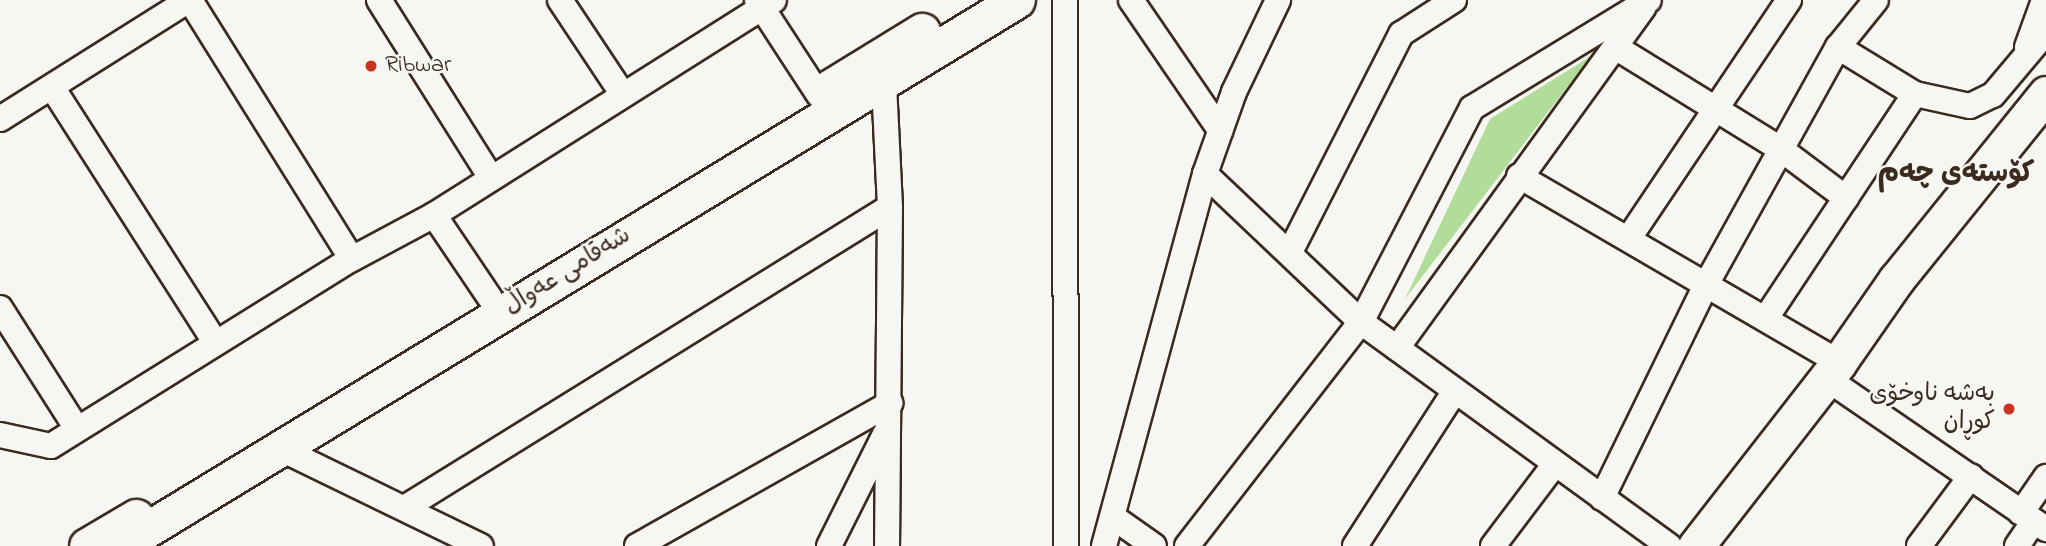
<!DOCTYPE html>
<html>
<head>
<meta charset="utf-8">
<style>
	body { margin:0 }
	#map { position:relative; width:2046px; height:546px; overflow:hidden; background:#f6f6f2; font-family:"Indie Flower","Playpen Sans Arabic",sans-serif }
	div>[style] { position:absolute }
	.green>* { inset:0; background:#b1dc99 }
	.roads { filter:drop-shadow(2px 0 #3b2a1e) drop-shadow(-2px 0 #3b2a1e) drop-shadow(0 2px #3b2a1e) drop-shadow(0 -2px #3b2a1e) }
	.street>* { height:24px; margin:-12px; padding:0 12px; transform-origin:12px; border-radius:12px; background:#f6f6f2 }
	.secondary>* { height:35px; margin:-17.5px; padding:0 17.5px; transform-origin:17.5px; border-radius:17.5px; background:#f6f6f2 }
	.dots>* { width:19px; height:19px; translate:-50% -50%; box-sizing:border-box; border:4px solid #f6f6f2; border-radius:50% }
	span { translate:-50% -50%; white-space:nowrap; text-align:center; line-height:1.15; -webkit-text-stroke:5px #f6f6f2; paint-order:stroke }
	.poi-label { font-size:24px; color:#3b2a1e }
	.left { translate:0 -50%; text-align:left }
	.right { translate:-100% -50%; text-align:right }
	.street-label { font-size:24px; color:#3b2a1e }
	.quarter-label { font-size:28px; color:#3b2a1e; font-weight:700 }
</style>
</head>
<body>
<div id="map">
	<div class="green">
		<div style="clip-path:polygon(1591px 56px,1405px 299px,1490px 119px)"></div>
	</div>
	<div class="roads">
		<div class="street">
			<div style="left:190px;top:0;width:305px;rotate:58deg"></div>
			<div style="left:379px;top:0;width:210px;rotate:57.8deg"></div>
			<div style="left:560px;top:0;width:114px;rotate:56.4deg"></div>
			<div style="left:757px;top:0;width:113px;rotate:56.9deg"></div>
			<div style="left:1065px;top:0;width:546px;rotate:89.9deg"></div>
			<div style="left:1131px;top:0;width:158px;rotate:55.6deg"></div>
			<div style="left:1838px;top:47px;width:90px;rotate:31.4deg"></div>
			<div style="left:1915px;top:94px;width:56px;rotate:12.3deg"></div>
			<div style="left:1970px;top:106px;width:25px;rotate:-26deg"></div>
			<div style="left:1993px;top:95px;width:82px;rotate:-49.9deg"></div>
			<div style="left:2027px;top:47px;width:50px;rotate:-70.1deg"></div>
			<div style="left:1617px;top:48px;width:194px;rotate:31.7deg"></div>
			<div style="left:1782px;top:150px;width:80px;rotate:36.9deg"></div>
			<div style="left:884px;top:84px;width:123px;rotate:87.2deg"></div>
			<div style="left:890px;top:207px;width:339px;rotate:90.5deg"></div>
			<div style="left:52px;top:87px;width:303px;rotate:57.4deg"></div>
			<div style="left:0;top:119px;width:223px;rotate:-32.2deg"></div>
			<div style="left:1205px;top:174px;width:215px;rotate:43.5deg"></div>
			<div style="left:1361px;top:322px;width:381px;rotate:36deg"></div>
			<div style="left:1519px;top:176px;width:370px;rotate:30.2deg"></div>
			<div style="left:434px;top:215px;width:100px;rotate:56deg"></div>
			<div style="left:1629px;top:238px;width:287px;rotate:-56.1deg"></div>
			<div style="left:1290px;top:252px;width:245px;rotate:-63deg"></div>
			<div style="left:1401px;top:34px;width:63px;rotate:-32.7deg"></div>
			<div style="left:0;top:308px;width:143px;rotate:57.5deg"></div>
			<div style="left:1766px;top:318px;width:269px;rotate:-56.4deg"></div>
			<div style="left:1397px;top:348px;width:420px;rotate:-54.1deg"></div>
			<div style="left:1826px;top:378px;width:267px;rotate:34.5deg"></div>
			<div style="left:0;top:435px;width:52px;rotate:12.2deg"></div>
			<div style="left:51px;top:446px;width:354px;rotate:-31.9deg"></div>
			<div style="left:352px;top:259px;width:93px;rotate:-28.2deg"></div>
			<div style="left:434px;top:215px;width:402px;rotate:-32.3deg"></div>
			<div style="left:281px;top:449px;width:222px;rotate:25.9deg"></div>
			<div style="left:1602px;top:498px;width:239px;rotate:-64deg"></div>
			<div style="left:1707px;top:283px;width:270px;rotate:-61deg"></div>
			<div style="left:1838px;top:47px;width:60px;rotate:-51deg"></div>
			<div style="left:406px;top:507px;width:569px;rotate:-31.79deg"></div>
			<div style="left:2021px;top:513px;width:44px;rotate:-55.2deg"></div>
			<div style="left:1113px;top:517px;width:50px;rotate:35.3deg"></div>
			<div style="left:637px;top:546px;width:291px;rotate:-29.4deg"></div>
			<div style="left:829px;top:546px;width:125px;rotate:-63.4deg"></div>
			<div style="left:1104px;top:546px;width:385px;rotate:-74.8deg"></div>
			<div style="left:1205px;top:174px;width:87px;rotate:-70.5deg"></div>
			<div style="left:1234px;top:92px;width:102px;rotate:-64.4deg"></div>
			<div style="left:1187px;top:546px;width:284px;rotate:-52.2deg"></div>
			<div style="left:1361px;top:322px;width:241px;rotate:-62.6deg"></div>
			<div style="left:1472px;top:108px;width:207px;rotate:-31.4deg"></div>
			<div style="left:1355px;top:546px;width:184px;rotate:-57.2deg"></div>
			<div style="left:1493px;top:546px;width:103px;rotate:-52.9deg"></div>
			<div style="left:1919px;top:546px;width:87px;rotate:-53.4deg"></div>
			<div style="left:2017px;top:546px;width:30px;rotate:-56deg"></div>
		</div>
		<div class="secondary">
			<div style="left:824px;top:91px;width:115px;rotate:-31.5deg"></div>
			<div style="left:87px;top:546px;width:57px;rotate:-30.6deg"></div>
			<div style="left:120px;top:546px;width:1050px;rotate:-31.33deg"></div>
			<div style="left:1696px;top:546px;width:233px;rotate:-52.1deg"></div>
			<div style="left:1839px;top:362px;width:100px;rotate:-55.2deg"></div>
			<div style="left:1896px;top:280px;width:239px;rotate:-51.1deg"></div>
		</div>
	</div>
	<div class="dots">
		<div style="left:371px;top:66px;background:#c8321e"></div>
		<div style="left:2009px;top:409px;background:#c8321e"></div>
	</div>
	<div class="poi-label">
		<span class="left" style="left:385px;top:66px">Ribwar</span>
		<span class="right" style="left:1995px;top:409px">بەشە ناوخۆی<br>کوڕان</span>
	</div>
	<div class="street-label">
		<span style="left:568px;top:272px;rotate:-32deg">شەقامی عەواڵ</span>
	</div>
	<div class="quarter-label">
		<span style="left:1956px;top:175px">کۆستەی چەم</span>
	</div>
</div>
</body>
</html>
